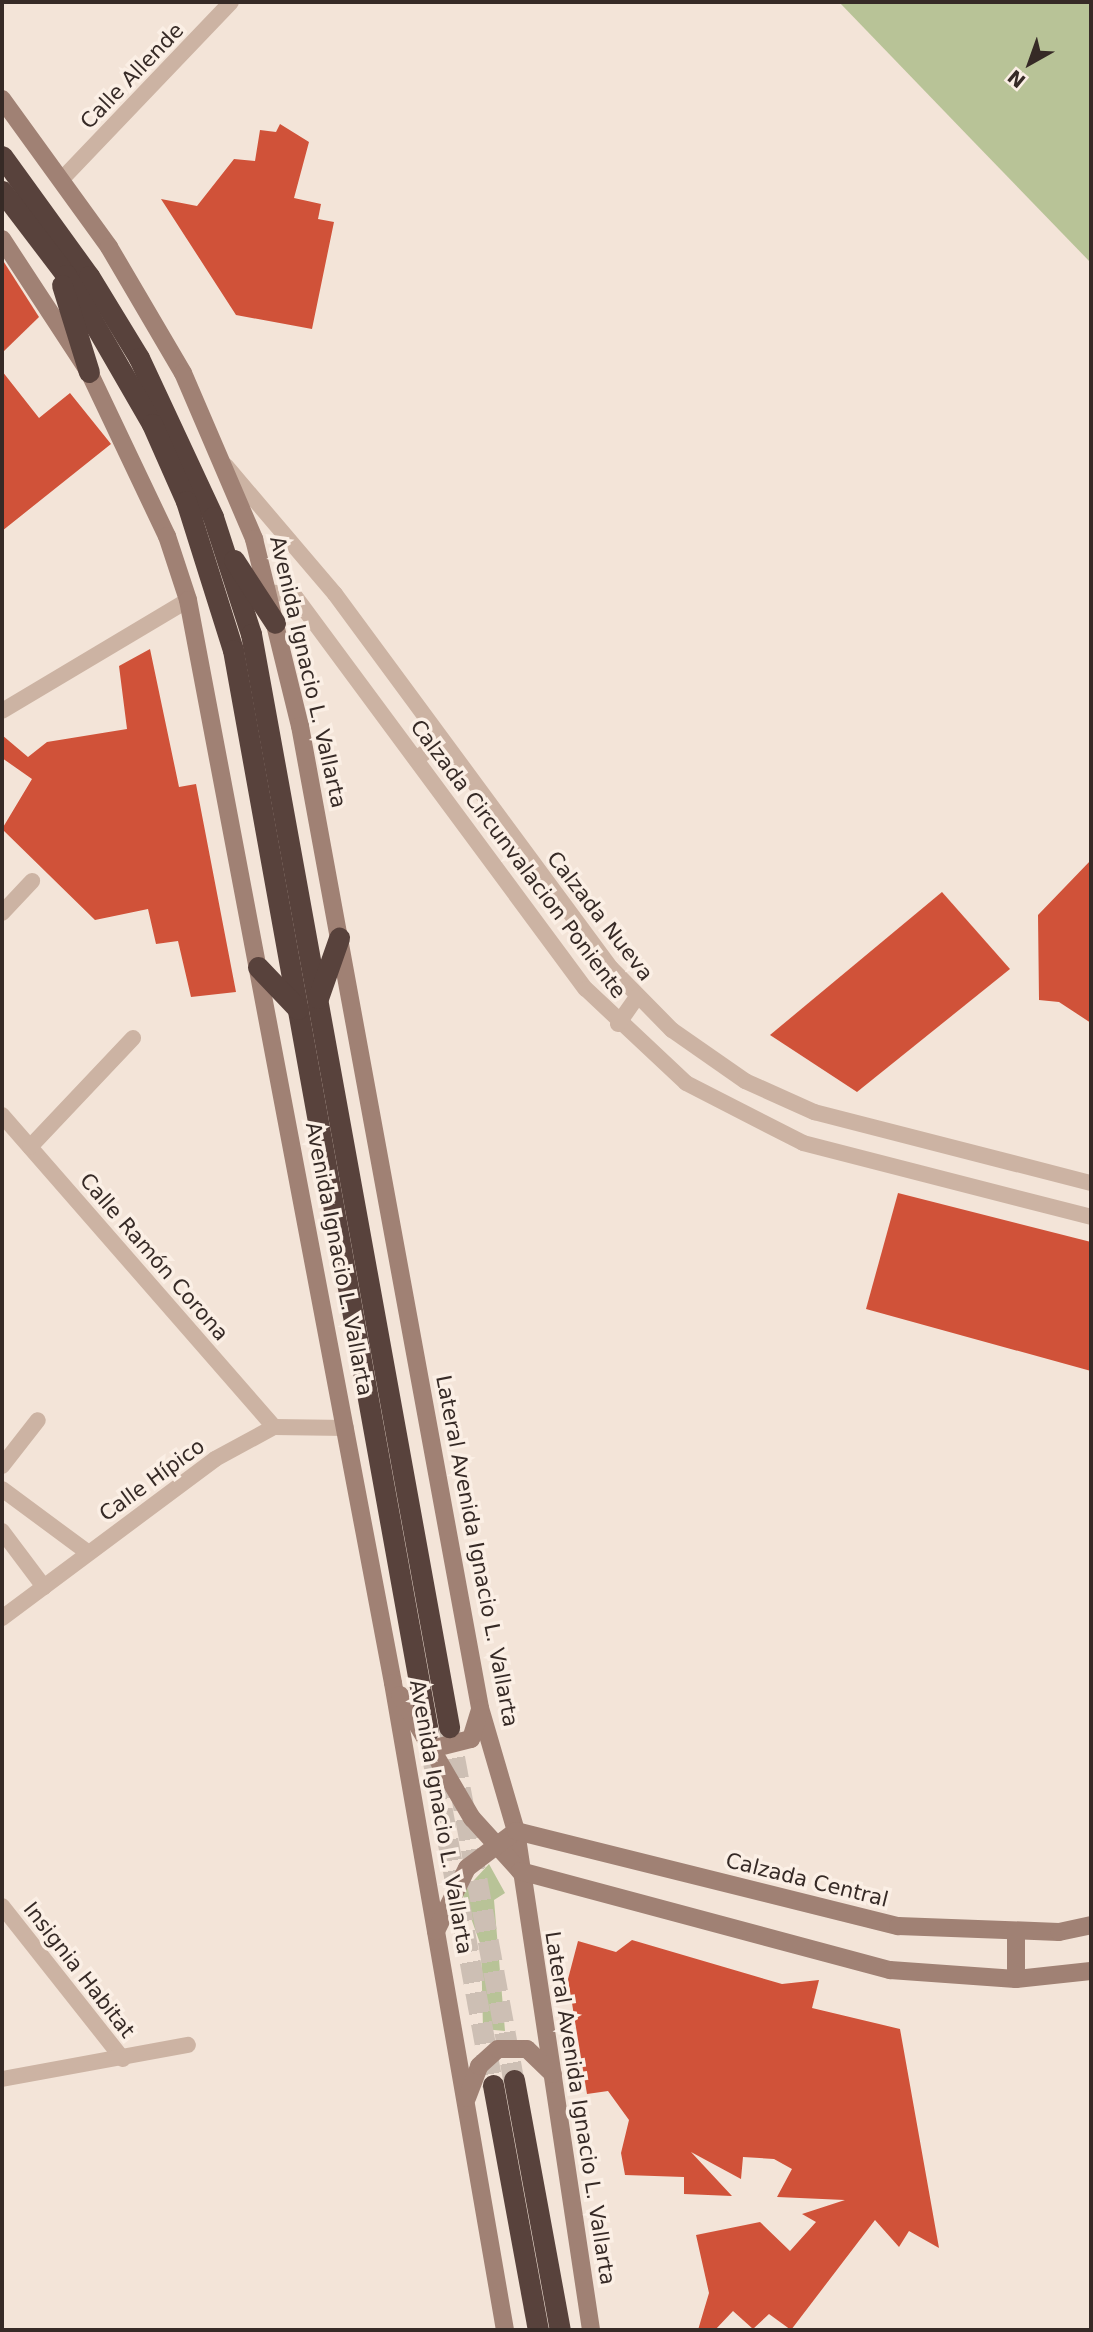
<!DOCTYPE html>
<html>
<head>
<meta charset="utf-8">
<style>
	body { margin:0 }
	#map { position:relative; width:1093px; height:2332px; overflow:hidden; background:#f3e4d8; font-family:"DejaVu Sans",sans-serif }
	div>[style] { position:absolute }
	.green>* { inset:0; background:#b8c397 }
	.building>* { inset:0; background:#d05239 }
	.highway-tunnel>* { height:21px; margin-top:-10.5px; transform-origin:0; background:repeating-linear-gradient(90deg,#cdbfb4 0 21px,transparent 0 31px) }
	.street>* { height:16px; margin:-8px; padding:0 8px; transform-origin:8px; border-radius:8px; background:#ccb3a3 }
	.secondary>* { height:18px; margin:-9px; padding:0 9px; transform-origin:9px; border-radius:9px; background:#a08174 }
	.highway>* { height:21px; margin:-10.5px; padding:0 10.5px; transform-origin:10.5px; border-radius:10.5px; background:#58423c }
	span { translate:-50% -50%; white-space:nowrap; text-align:center; line-height:1.15; -webkit-text-stroke:7px #fbefe5; paint-order:stroke }
	.street-label { font-size:21px; color:#362a26 }
	.frame { position:absolute; inset:0; border:4px solid #362a26; pointer-events:none }
	.north { position:absolute; left:995px; top:28px; width:70px; height:70px; -webkit-text-stroke:5px #fbefe5; paint-order:stroke; rotate:220deg; font-size:19px; font-weight:700; line-height:28px; text-align:center; color:#362a26 }
	.north::after { content:''; display:block; margin:auto; width:24px; height:32px; background:#362a26; clip-path:polygon(50% 0,100% 100%,50% 72%,0 100%) }
</style>
</head>
<body>
<div id="map">
	<div class="green">
		<div style="clip-path:polygon(839px 2px,1091px 2px,1091px 263px,972px 140px)"></div>
		<div style="clip-path:polygon(489px 1864px,505px 1893px,494px 1900px,505px 2031px,483px 2029px,481px 1946px,462px 1893px)"></div>
	</div>
	<div class="building">
		<div style="clip-path:polygon(280px 124px,309px 142px,294px 198px,321px 204px,318px 219px,334px 222px,312px 329px,236px 315px,161px 199px,197px 206px,234px 159px,255px 161px,260px 130px,276px 132px)"></div>
		<div style="clip-path:polygon(2px 259px,39px 317px,2px 353px)"></div>
		<div style="clip-path:polygon(2px 371px,39px 418px,70px 393px,111px 444px,2px 531px)"></div>
		<div style="clip-path:polygon(150px 649px,179px 787px,196px 784px,236px 992px,191px 997px,178px 941px,156px 944px,148px 909px,95px 920px,2px 829px,32px 779px,2px 758px,2px 735px,28px 757px,47px 742px,127px 729px,119px 666px)"></div>
		<div style="clip-path:polygon(1091px 860px,1091px 1023px,1059px 1002px,1039px 1000px,1038px 915px)"></div>
		<div style="clip-path:polygon(942px 892px,1010px 969px,857px 1092px,770px 1035px)"></div>
		<div style="clip-path:polygon(898px 1193px,1091px 1242px,1091px 1371px,866px 1309px)"></div>
		<div style="clip-path:polygon(632px 1940px,782px 1984px,819px 1980px,812px 2008px,900px 2029px,939px 2248px,909px 2231px,899px 2247px,875px 2220px,791px 2330px,769px 2314px,753px 2329px,733px 2311px,715px 2330px,698px 2330px,709px 2293px,696px 2235px,760px 2222px,790px 2251px,816px 2222px,802px 2214px,845px 2200px,777px 2197px,792px 2169px,774px 2159px,743px 2157px,741px 2179px,691px 2152px,732px 2196px,684px 2194px,684px 2177px,625px 2175px,621px 2153px,629px 2120px,608px 2091px,587px 2094px,568px 1979px,578px 1941px,616px 1952px)"></div>
	</div>
	<div class="highway-tunnel">
		<div style="left:449px;top:1727px;width:359px;rotate:79.6deg"></div>
		<div style="left:431px;top:1748px;width:343px;rotate:79.6deg"></div>
	</div>
	<div class="street">
		<div style="left:63px;top:178px;width:243px;rotate:-46.3deg"></div>
		<div style="left:226px;top:466px;width:168px;rotate:49.6deg"></div>
		<div style="left:335px;top:594px;width:465px;rotate:53.6deg"></div>
		<div style="left:611px;top:968px;width:87px;rotate:45.5deg"></div>
		<div style="left:672px;top:1030px;width:89px;rotate:34.9deg"></div>
		<div style="left:745px;top:1081px;width:76px;rotate:24.2deg"></div>
		<div style="left:814px;top:1112px;width:286px;rotate:14.4deg"></div>
		<div style="left:267px;top:592px;width:27px;rotate:6deg"></div>
		<div style="left:294px;top:595px;width:490px;rotate:53.5deg"></div>
		<div style="left:586px;top:989px;width:137px;rotate:43.2deg"></div>
		<div style="left:686px;top:1083px;width:131px;rotate:27.1deg"></div>
		<div style="left:803px;top:1143px;width:297px;rotate:14.4deg"></div>
		<div style="left:2px;top:711px;width:217px;rotate:-30.8deg"></div>
		<div style="left:416px;top:759px;width:32px;rotate:-36deg"></div>
		<div style="left:2px;top:913px;width:44px;rotate:-46.8deg"></div>
		<div style="left:618px;top:1024px;width:33px;rotate:-55deg"></div>
		<div style="left:2px;top:1115px;width:414px;rotate:48.9deg"></div>
		<div style="left:30px;top:1147px;width:150px;rotate:-46.6deg"></div>
		<div style="left:2px;top:1466px;width:58px;rotate:-52deg"></div>
		<div style="left:2px;top:1489px;width:106px;rotate:36.5deg"></div>
		<div style="left:2px;top:1531px;width:70px;rotate:53.1deg"></div>
		<div style="left:2px;top:1618px;width:266px;rotate:-36.7deg"></div>
		<div style="left:215px;top:1459px;width:67px;rotate:-28.5deg"></div>
		<div style="left:274px;top:1427px;width:72px;rotate:0.8deg"></div>
		<div style="left:2px;top:1906px;width:195px;rotate:51.7deg"></div>
		<div style="left:2px;top:2079px;width:189px;rotate:-10.4deg"></div>
	</div>
	<div class="secondary">
		<div style="left:2px;top:99px;width:183px;rotate:54.1deg"></div>
		<div style="left:109px;top:247px;width:146px;rotate:59.6deg"></div>
		<div style="left:183px;top:373px;width:181px;rotate:66.8deg"></div>
		<div style="left:254px;top:539px;width:193px;rotate:76.2deg"></div>
		<div style="left:300px;top:726px;width:998px;rotate:79.61deg"></div>
		<div style="left:480px;top:1708px;width:128px;rotate:73.7deg"></div>
		<div style="left:516px;top:1831px;width:505px;rotate:81.45deg"></div>
		<div style="left:2px;top:239px;width:159px;rotate:56.8deg"></div>
		<div style="left:89px;top:372px;width:182px;rotate:64.6deg"></div>
		<div style="left:167px;top:536px;width:67px;rotate:71.8deg"></div>
		<div style="left:188px;top:600px;width:1102px;rotate:79.28deg"></div>
		<div style="left:393px;top:1683px;width:657px;rotate:80.18deg"></div>
		<div style="left:400px;top:1695px;width:143px;rotate:59.7deg"></div>
		<div style="left:472px;top:1818px;width:72px;rotate:47.8deg"></div>
		<div style="left:520px;top:1871px;width:383px;rotate:15deg"></div>
		<div style="left:890px;top:1970px;width:126px;rotate:4.1deg"></div>
		<div style="left:1016px;top:1979px;width:75px;rotate:-6.1deg"></div>
		<div style="left:431px;top:1749px;width:41px;rotate:-14deg"></div>
		<div style="left:471px;top:1739px;width:30px;rotate:-73deg"></div>
		<div style="left:436px;top:1931px;width:70px;rotate:-63.8deg"></div>
		<div style="left:467px;top:1868px;width:61px;rotate:-37.1deg"></div>
		<div style="left:516px;top:1831px;width:394px;rotate:14deg"></div>
		<div style="left:898px;top:1926px;width:161px;rotate:2.1deg"></div>
		<div style="left:1059px;top:1932px;width:33px;rotate:-12deg"></div>
		<div style="left:1016px;top:1931px;width:48px;rotate:90deg"></div>
		<div style="left:467px;top:2098px;width:34px;rotate:-69deg"></div>
		<div style="left:479px;top:2066px;width:25px;rotate:-42deg"></div>
		<div style="left:498px;top:2049px;width:29px"></div>
		<div style="left:527px;top:2049px;width:36px;rotate:44deg"></div>
	</div>
	<div class="highway">
		<div style="left:2px;top:156px;width:148px;rotate:54.1deg"></div>
		<div style="left:89px;top:276px;width:96px;rotate:58.6deg"></div>
		<div style="left:139px;top:358px;width:175px;rotate:65deg"></div>
		<div style="left:213px;top:517px;width:123px;rotate:72deg"></div>
		<div style="left:251px;top:634px;width:1111px;rotate:79.73deg"></div>
		<div style="left:2px;top:191px;width:106px;rotate:52.7deg"></div>
		<div style="left:66px;top:275px;width:172px;rotate:60deg"></div>
		<div style="left:152px;top:424px;width:84px;rotate:66.2deg"></div>
		<div style="left:186px;top:501px;width:156px;rotate:72.5deg"></div>
		<div style="left:233px;top:650px;width:1099px;rotate:79.78deg"></div>
		<div style="left:62px;top:285px;width:91px;rotate:72.8deg"></div>
		<div style="left:234px;top:560px;width:75px;rotate:56.9deg"></div>
		<div style="left:258px;top:967px;width:58px;rotate:46.4deg"></div>
		<div style="left:318px;top:998px;width:64px;rotate:-70.7deg"></div>
		<div style="left:514px;top:2080px;width:254px;rotate:79.6deg"></div>
		<div style="left:493px;top:2085px;width:249px;rotate:79.6deg"></div>
	</div>
	<div class="street-label">
		<span style="left:132px;top:76px;rotate:-46deg">Calle Allende</span>
		<span style="left:308px;top:672px;rotate:77deg">Avenida Ignacio L. Vallarta</span>
		<span style="left:518px;top:859px;rotate:53deg">Calzada Circunvalacion Poniente</span>
		<span style="left:600px;top:916px;rotate:52deg">Calzada Nueva</span>
		<span style="left:154px;top:1257px;rotate:49deg">Calle Ramón Corona</span>
		<span style="left:339px;top:1259px;rotate:79deg">Avenida Ignacio L. Vallarta</span>
		<span style="left:152px;top:1480px;rotate:-36deg">Calle Hípico</span>
		<span style="left:477px;top:1551px;rotate:79deg">Lateral Avenida Ignacio L. Vallarta</span>
		<span style="left:441px;top:1817px;rotate:80deg">Avenida Ignacio L. Vallarta</span>
		<span style="left:807px;top:1880px;rotate:14deg">Calzada Central</span>
		<span style="left:79px;top:1970px;rotate:52deg">Insignia Habitat</span>
		<span style="left:580px;top:2108px;rotate:81deg">Lateral Avenida Ignacio L. Vallarta</span>
	</div>
	<div class="frame"></div>
	<div class="north">N</div>
</div>
</body>
</html>
